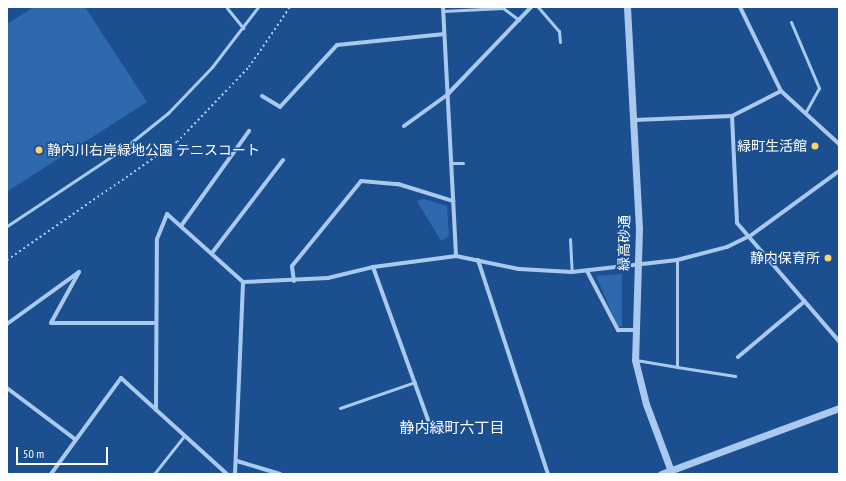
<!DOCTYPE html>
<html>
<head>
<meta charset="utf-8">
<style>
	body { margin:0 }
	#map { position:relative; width:846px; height:481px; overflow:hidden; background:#1b4f8f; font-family:"PT Sans Narrow","Noto Sans JP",sans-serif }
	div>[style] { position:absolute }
	.green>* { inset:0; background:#2e69ad }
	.path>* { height:2px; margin-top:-1px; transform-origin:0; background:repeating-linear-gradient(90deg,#a9c9ee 0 2px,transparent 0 5px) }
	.service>* { height:3px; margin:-1.5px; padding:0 1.5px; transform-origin:1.5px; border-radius:1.5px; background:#a9c9ee }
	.minor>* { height:4px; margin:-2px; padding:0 2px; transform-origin:2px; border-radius:2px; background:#a9c9ee }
	.tertiary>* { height:7px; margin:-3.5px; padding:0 3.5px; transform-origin:3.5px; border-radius:3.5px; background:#a9c9ee }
	.dots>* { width:11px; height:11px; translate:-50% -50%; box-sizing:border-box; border:2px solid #1b4f8f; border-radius:50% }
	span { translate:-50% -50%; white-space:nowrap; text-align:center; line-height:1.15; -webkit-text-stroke:3px #1b4f8f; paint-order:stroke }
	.poi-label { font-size:14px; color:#fff }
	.right { translate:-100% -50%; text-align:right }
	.left { translate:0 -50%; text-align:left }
	.street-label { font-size:14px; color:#fff }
	.neighbourhood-label { font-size:15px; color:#fff }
	.frame { position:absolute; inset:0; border:8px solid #fff; pointer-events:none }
	.scale { position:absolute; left:16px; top:447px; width:92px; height:18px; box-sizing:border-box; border:2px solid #fff; border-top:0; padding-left:5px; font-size:12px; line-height:14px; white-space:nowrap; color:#fff; -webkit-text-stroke:3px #1b4f8f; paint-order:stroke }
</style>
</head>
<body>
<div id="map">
	<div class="green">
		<div style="clip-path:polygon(34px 7px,85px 7px,147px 102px,8px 191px,7px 24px)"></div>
		<div style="clip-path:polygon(424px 199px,447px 206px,449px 236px,441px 241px,417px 201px)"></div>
		<div style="clip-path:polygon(622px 274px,622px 327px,618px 327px,596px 276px)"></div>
	</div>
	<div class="path">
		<div style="left:7px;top:260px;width:207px;rotate:-34.8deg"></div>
		<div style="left:177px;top:142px;width:104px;rotate:-46.2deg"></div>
		<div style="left:249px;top:67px;width:73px;rotate:-55.7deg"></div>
	</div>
	<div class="service">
		<div style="left:538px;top:7px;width:32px;rotate:49deg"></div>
		<div style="left:559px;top:31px;width:11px;rotate:85deg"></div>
		<div style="left:227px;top:8px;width:26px;rotate:51deg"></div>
		<div style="left:443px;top:11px;width:60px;rotate:-2.9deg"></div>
		<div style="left:503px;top:8px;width:20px;rotate:37deg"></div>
		<div style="left:791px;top:22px;width:72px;rotate:67deg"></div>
		<div style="left:819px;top:88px;width:26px;rotate:119deg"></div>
		<div style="left:451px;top:163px;width:12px"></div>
		<div style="left:7px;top:226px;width:139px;rotate:-33.6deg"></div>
		<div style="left:123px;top:149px;width:58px;rotate:-38.7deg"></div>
		<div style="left:168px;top:113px;width:64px;rotate:-46.3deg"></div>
		<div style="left:212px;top:67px;width:76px;rotate:-52.5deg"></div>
		<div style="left:570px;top:239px;width:33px;rotate:87deg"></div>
		<div style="left:636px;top:360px;width:42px;rotate:9.7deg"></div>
		<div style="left:677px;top:367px;width:107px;rotate:-90deg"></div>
		<div style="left:677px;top:367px;width:59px;rotate:8.8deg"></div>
		<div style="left:340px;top:408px;width:79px;rotate:-19.1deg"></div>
		<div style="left:154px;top:474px;width:48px;rotate:-51.7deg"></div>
	</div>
	<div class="minor">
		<div style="left:443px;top:7px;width:249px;rotate:87deg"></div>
		<div style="left:740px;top:7px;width:93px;rotate:64deg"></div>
		<div style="left:781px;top:91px;width:79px;rotate:42.4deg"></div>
		<div style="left:262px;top:96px;width:21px;rotate:31deg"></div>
		<div style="left:280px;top:107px;width:84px;rotate:-47.4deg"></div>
		<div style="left:337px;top:45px;width:108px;rotate:-5.9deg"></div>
		<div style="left:732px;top:116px;width:107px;rotate:87.3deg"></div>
		<div style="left:737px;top:223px;width:156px;rotate:49.2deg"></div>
		<div style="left:635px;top:120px;width:97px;rotate:-2.4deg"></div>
		<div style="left:732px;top:116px;width:55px;rotate:-27deg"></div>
		<div style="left:404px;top:126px;width:53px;rotate:-35.8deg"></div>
		<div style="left:447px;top:95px;width:122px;rotate:-46.3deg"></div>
		<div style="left:181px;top:226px;width:117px;rotate:-54.4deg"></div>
		<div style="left:212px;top:253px;width:117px;rotate:-52.6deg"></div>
		<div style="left:478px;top:260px;width:225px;rotate:71.9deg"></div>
		<div style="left:373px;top:267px;width:163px;rotate:70.2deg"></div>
		<div style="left:587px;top:271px;width:67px;rotate:62.3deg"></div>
		<div style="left:618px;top:330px;width:16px"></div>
		<div style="left:294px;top:281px;width:15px;rotate:-98deg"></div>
		<div style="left:292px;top:266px;width:109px;rotate:-50.9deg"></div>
		<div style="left:361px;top:181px;width:37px;rotate:5deg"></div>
		<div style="left:398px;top:184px;width:58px;rotate:17.2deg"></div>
		<div style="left:7px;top:324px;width:89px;rotate:-35.8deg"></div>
		<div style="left:79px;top:272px;width:58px;rotate:118.8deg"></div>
		<div style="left:51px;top:323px;width:103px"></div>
		<div style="left:738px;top:357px;width:87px;rotate:-39.9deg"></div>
		<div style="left:7px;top:388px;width:85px;rotate:36.9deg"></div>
		<div style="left:156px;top:410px;width:171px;rotate:-89.7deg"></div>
		<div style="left:157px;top:239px;width:27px;rotate:-68deg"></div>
		<div style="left:167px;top:214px;width:102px;rotate:41.8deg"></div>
		<div style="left:243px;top:282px;width:85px;rotate:-2.7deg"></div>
		<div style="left:328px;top:278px;width:46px;rotate:-13.7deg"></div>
		<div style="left:373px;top:267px;width:84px;rotate:-7.5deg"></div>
		<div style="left:456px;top:256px;width:64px;rotate:11.7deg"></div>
		<div style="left:519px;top:269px;width:53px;rotate:3.2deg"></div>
		<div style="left:572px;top:272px;width:106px;rotate:-6.5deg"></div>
		<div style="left:677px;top:260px;width:52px;rotate:-14.6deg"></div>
		<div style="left:727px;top:247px;width:25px;rotate:-26deg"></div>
		<div style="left:750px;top:236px;width:110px;rotate:-36.1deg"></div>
		<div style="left:237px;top:461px;width:45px;rotate:16.8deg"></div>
		<div style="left:51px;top:474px;width:119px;rotate:-53.9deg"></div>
		<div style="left:121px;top:378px;width:143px;rotate:42.2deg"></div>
		<div style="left:235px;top:474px;width:192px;rotate:-87.6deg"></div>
	</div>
	<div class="tertiary">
		<div style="left:627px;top:7px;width:221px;rotate:86.9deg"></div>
		<div style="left:639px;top:228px;width:132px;rotate:91.7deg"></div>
		<div style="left:635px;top:360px;width:45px;rotate:76deg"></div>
		<div style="left:646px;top:404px;width:75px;rotate:69.6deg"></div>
		<div style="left:661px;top:474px;width:190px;rotate:-20.3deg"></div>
	</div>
	<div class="dots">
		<div style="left:815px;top:146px;background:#ffd166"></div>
		<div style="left:39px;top:150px;background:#ffd166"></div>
		<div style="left:828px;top:258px;background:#ffd166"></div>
	</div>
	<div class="poi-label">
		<span class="right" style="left:807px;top:146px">緑町生活館</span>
		<span class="left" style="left:47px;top:150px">静内川右岸緑地公園 テニスコート</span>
		<span class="right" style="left:820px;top:258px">静内保育所</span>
	</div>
	<div class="street-label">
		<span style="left:624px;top:243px;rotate:-89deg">緑高砂通</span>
	</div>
	<div class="neighbourhood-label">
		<span style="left:452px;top:428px">静内緑町六丁目</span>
	</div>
	<div class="frame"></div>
	<div class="scale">50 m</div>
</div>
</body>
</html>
